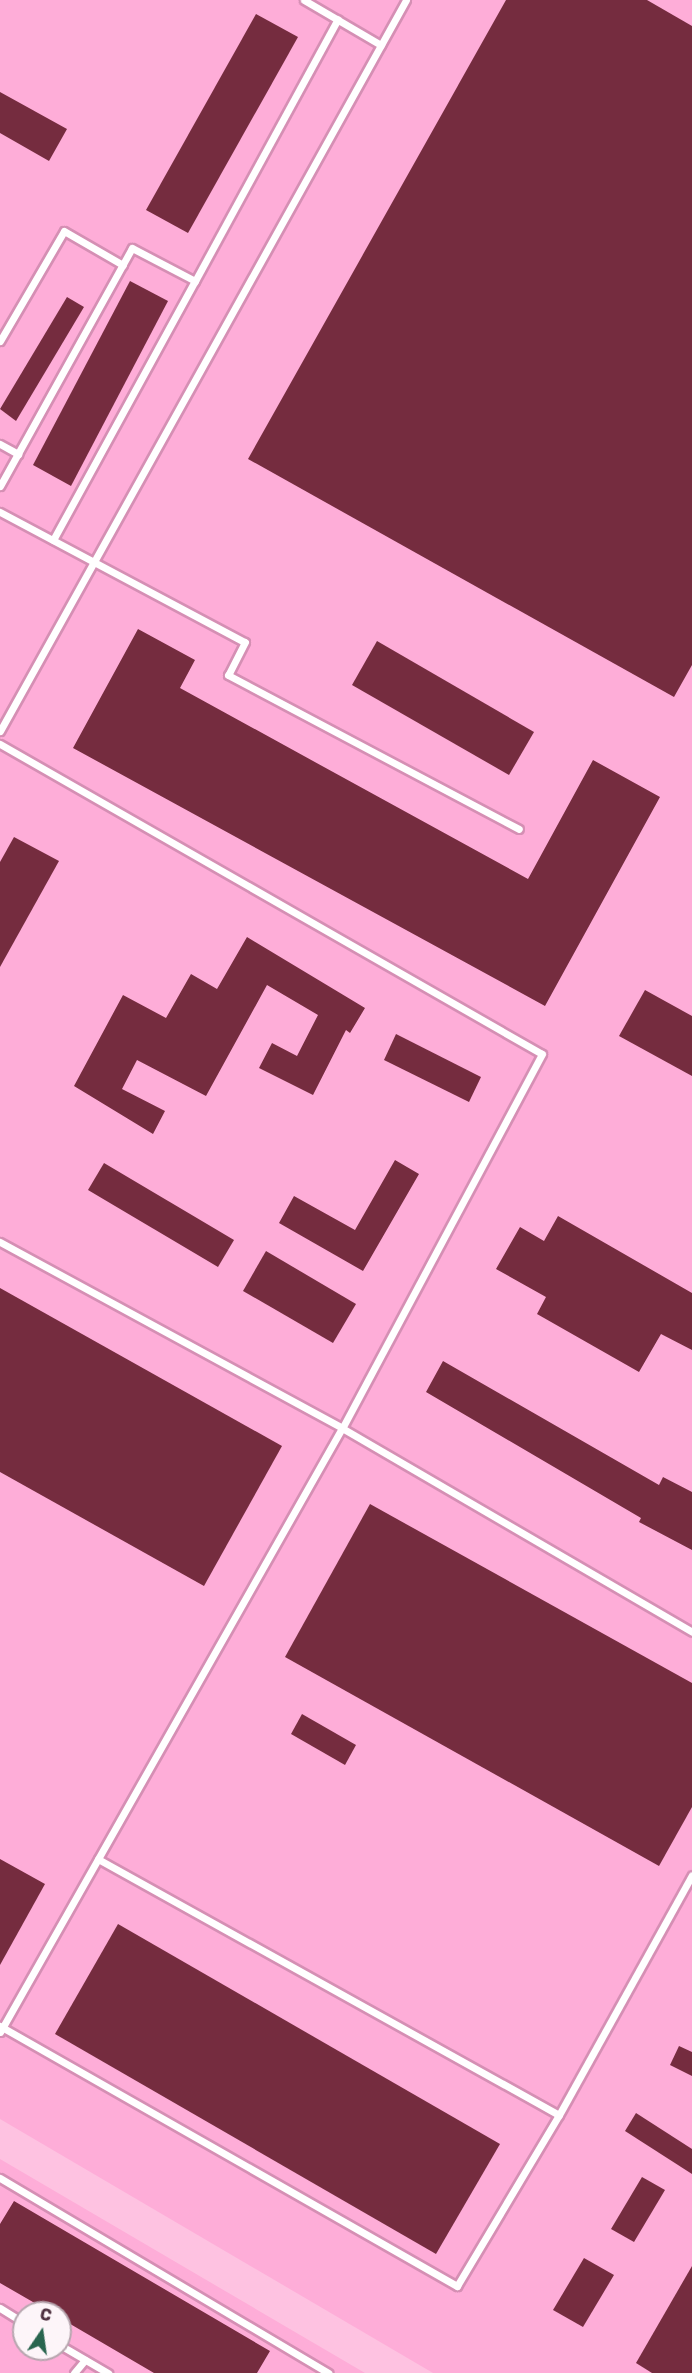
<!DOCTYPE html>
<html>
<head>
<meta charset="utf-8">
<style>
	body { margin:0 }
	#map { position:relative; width:692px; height:2373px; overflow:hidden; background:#fec2e1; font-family:Rubik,sans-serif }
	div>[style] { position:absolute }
	.built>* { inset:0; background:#feadd8 }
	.building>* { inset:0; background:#752c3f }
	.roads { filter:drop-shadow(2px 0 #d58fb4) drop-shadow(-2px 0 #d58fb4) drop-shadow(0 2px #d58fb4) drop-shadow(0 -2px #d58fb4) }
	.service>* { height:7px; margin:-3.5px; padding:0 3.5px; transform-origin:3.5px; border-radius:3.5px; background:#fff }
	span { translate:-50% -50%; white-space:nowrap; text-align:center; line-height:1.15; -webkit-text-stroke:6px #fdf5f9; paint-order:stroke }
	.north { position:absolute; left:12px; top:2301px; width:60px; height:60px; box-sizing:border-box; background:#fdf5f9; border:2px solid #b7a6af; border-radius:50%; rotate:13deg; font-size:16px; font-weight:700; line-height:24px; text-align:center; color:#4d2f3f }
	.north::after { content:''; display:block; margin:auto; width:21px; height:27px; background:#29654f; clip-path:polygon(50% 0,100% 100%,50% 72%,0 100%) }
</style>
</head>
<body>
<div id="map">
	<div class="built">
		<div style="clip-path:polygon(0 0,692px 0,692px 2373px,433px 2373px,0 2119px)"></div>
		<div style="clip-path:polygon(evenodd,0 2159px,365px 2373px,0 2373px,0 2159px,24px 2313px,60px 2313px,60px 2349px,24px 2349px,24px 2313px)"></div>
	</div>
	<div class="building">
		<div style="clip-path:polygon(506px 0,647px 0,692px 26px,692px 665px,674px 697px,248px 459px)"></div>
		<div style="clip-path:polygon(256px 14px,298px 37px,188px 233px,146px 210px)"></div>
		<div style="clip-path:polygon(0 92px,67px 129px,49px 161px,0 133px)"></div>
		<div style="clip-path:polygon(130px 281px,168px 301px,71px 486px,33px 465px)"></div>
		<div style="clip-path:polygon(67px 297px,84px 307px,16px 421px,0 409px)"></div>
		<div style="clip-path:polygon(138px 629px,195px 660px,180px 688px,528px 879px,593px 760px,660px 797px,545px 1006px,73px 748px)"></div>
		<div style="clip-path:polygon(377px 641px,534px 732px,509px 775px,352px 685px)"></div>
		<div style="clip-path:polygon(14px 837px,59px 861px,0 967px,0 862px)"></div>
		<div style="clip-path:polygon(247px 937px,365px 1008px,350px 1033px,346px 1030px,313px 1095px,259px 1068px,272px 1043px,297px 1056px,318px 1015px,267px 985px,206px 1096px,137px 1060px,122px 1089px,165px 1111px,153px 1134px,74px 1086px,123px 995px,166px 1018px,191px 974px,217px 989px)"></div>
		<div style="clip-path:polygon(645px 990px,692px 1016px,692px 1076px,619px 1036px)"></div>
		<div style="clip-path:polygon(396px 1034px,481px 1077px,469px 1102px,384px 1060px)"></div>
		<div style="clip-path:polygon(395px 1160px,419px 1174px,363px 1271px,279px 1223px,294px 1196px,355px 1230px)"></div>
		<div style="clip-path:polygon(104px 1163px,234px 1240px,218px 1267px,88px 1190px)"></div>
		<div style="clip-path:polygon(558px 1216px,692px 1293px,692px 1350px,661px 1334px,639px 1372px,537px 1314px,546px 1297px,496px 1269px,520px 1227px,544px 1241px)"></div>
		<div style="clip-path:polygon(266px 1251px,356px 1304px,333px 1343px,243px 1291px)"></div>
		<div style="clip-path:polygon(0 1288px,282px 1446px,204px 1586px,0 1472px)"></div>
		<div style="clip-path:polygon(443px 1361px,659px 1485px,663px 1477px,692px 1492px,692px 1550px,639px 1522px,641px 1518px,426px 1392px)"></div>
		<div style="clip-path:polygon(370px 1504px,692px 1683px,692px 1807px,659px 1866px,285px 1657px)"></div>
		<div style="clip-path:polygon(302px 1714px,356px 1745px,345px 1765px,291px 1734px)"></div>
		<div style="clip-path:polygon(0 1859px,45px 1884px,0 1965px)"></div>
		<div style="clip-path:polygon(118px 1924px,500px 2144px,436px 2254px,55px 2034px)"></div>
		<div style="clip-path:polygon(679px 2046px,692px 2052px,692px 2076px,670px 2065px)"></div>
		<div style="clip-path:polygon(636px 2113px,692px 2149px,692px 2174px,625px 2131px)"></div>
		<div style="clip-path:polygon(642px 2177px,665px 2190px,634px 2242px,611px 2229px)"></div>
		<div style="clip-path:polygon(14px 2201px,270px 2351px,257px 2373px,154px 2373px,60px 2318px,60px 2313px,52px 2313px,0 2283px,0 2224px)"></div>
		<div style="clip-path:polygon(584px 2258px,614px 2275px,583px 2327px,553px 2310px)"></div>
		<div style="clip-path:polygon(692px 2266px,692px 2373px,652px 2373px,636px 2363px)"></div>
	</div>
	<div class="roads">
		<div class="service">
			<div style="left:304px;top:0;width:89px;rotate:30.3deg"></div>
			<div style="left:0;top:341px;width:127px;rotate:-59.8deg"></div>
			<div style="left:64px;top:231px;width:68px;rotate:30deg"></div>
			<div style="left:0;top:444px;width:21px;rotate:29deg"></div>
			<div style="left:0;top:486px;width:272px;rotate:-61deg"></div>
			<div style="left:132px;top:248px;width:71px;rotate:27.6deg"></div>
			<div style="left:195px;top:281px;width:298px;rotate:-61.4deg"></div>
			<div style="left:0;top:512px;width:277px;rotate:28deg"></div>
			<div style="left:245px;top:642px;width:37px;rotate:117deg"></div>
			<div style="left:228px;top:675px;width:329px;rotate:27.9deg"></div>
			<div style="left:53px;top:540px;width:295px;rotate:-61.3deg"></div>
			<div style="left:0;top:731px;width:836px;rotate:-60.95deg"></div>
			<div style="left:0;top:744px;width:624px;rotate:29.77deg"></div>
			<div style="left:542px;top:1054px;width:424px;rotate:118.1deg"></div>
			<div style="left:342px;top:1428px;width:694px;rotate:119.52deg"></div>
			<div style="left:0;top:1242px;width:389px;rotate:28.5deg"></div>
			<div style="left:342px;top:1428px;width:405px;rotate:30.2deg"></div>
			<div style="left:98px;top:1859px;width:527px;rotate:29.04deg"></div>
			<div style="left:0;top:2026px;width:526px;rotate:29.64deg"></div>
			<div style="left:457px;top:2286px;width:199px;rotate:-59.2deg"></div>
			<div style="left:559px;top:2115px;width:274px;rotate:-61deg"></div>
			<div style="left:0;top:2178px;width:382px;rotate:30.7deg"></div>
			<div style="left:0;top:2308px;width:28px;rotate:32deg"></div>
			<div style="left:60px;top:2345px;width:56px;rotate:30.3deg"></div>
			<div style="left:74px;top:2373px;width:17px;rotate:-50deg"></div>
		</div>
	</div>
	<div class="north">С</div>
</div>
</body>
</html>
